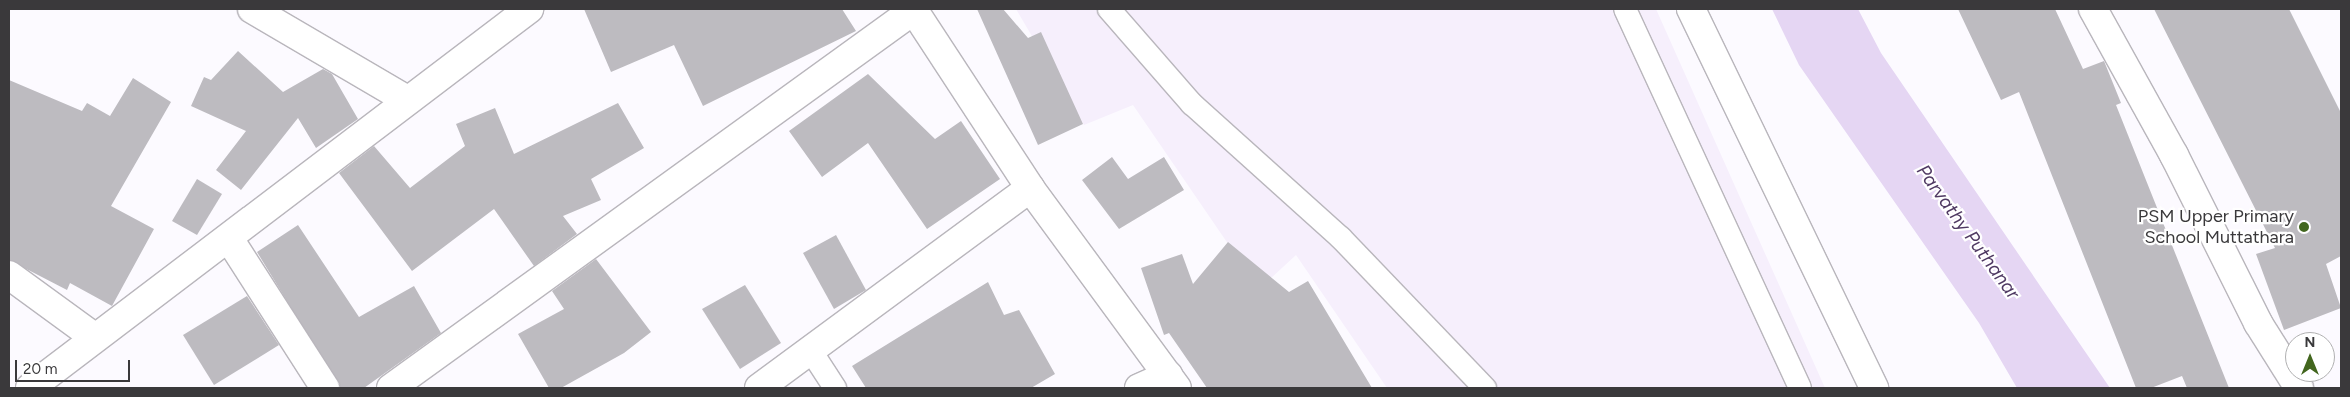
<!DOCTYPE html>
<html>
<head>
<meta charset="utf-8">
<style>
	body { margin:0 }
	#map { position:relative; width:2350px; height:397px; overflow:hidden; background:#fcfaff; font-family:Figtree,sans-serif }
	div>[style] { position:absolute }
	.built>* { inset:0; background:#f6effc }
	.water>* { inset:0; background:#e5d6f3 }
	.building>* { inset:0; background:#bdbbc0 }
	.roads { filter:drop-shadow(1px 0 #b9b6bc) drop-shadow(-1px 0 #b9b6bc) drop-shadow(0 1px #b9b6bc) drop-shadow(0 -1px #b9b6bc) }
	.service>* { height:22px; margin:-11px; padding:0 11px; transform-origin:11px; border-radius:11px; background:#fff }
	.minor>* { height:28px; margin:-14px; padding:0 14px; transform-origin:14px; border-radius:14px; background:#fff }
	.tertiary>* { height:28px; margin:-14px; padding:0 14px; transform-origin:14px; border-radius:14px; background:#fff }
	.dots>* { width:14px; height:14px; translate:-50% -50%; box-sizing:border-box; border:2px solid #fff; border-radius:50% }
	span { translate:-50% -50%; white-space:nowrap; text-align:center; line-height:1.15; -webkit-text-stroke:4.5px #fff; paint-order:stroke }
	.poi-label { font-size:18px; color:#3a393b }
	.right { translate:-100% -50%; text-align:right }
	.water-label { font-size:19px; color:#503a63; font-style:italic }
	.frame { position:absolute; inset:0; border:10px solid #3a393b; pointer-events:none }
	.north { position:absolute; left:2285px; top:332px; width:50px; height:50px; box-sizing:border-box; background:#fff; border:1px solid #b0b0b1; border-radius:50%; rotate:0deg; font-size:14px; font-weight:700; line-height:20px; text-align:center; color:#3a393b }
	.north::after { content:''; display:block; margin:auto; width:18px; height:22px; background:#42661e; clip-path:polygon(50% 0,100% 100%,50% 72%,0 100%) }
	.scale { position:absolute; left:15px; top:360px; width:115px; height:22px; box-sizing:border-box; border:2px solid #3a393b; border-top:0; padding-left:6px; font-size:15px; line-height:18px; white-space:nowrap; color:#3a393b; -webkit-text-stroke:4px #fff; paint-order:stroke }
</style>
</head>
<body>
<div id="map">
	<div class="built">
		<div style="clip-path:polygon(1016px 9px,1656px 9px,1825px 388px,1387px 388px,1296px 255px,1259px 289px,1133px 105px,1084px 125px)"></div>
	</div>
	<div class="water">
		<div style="clip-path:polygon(1772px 9px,1858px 9px,1881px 53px,2110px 388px,2017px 388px,1979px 323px,1799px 65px)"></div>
	</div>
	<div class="building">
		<div style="clip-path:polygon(584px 9px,842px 9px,856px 31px,703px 106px,674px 45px,611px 72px)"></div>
		<div style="clip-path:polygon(977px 9px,1003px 9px,1028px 38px,1041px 32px,1083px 124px,1038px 145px)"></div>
		<div style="clip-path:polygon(1958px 9px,2055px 9px,2083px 69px,2104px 61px,2121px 103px,2116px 105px,2229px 388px,2187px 388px,2182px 376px,2151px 388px,2136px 388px,2019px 92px,2001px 100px)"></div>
		<div style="clip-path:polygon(2154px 9px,2289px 9px,2341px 113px,2341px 256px,2326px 264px,2341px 308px,2284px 330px,2256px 254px,2275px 248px)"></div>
		<div style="clip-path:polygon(238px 51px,283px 92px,323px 69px,332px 74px,358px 119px,316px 148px,298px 118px,241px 190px,216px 170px,246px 131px,191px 106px,204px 77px,211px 80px)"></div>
		<div style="clip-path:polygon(868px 74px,935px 139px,961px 121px,1000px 179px,927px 229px,868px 143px,822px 177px,789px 131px)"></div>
		<div style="clip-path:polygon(133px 78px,171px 102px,111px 206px,154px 229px,112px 306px,70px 283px,67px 290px,9px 260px,9px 80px,82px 111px,87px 103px,110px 116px)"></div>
		<div style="clip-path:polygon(618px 103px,644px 148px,591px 179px,601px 200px,563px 216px,577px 234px,534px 266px,494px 209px,412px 271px,339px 173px,374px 146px,410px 188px,465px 146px,456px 124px,495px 108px,514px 154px)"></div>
		<div style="clip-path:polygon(1112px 157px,1128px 179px,1164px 157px,1184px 190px,1119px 229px,1082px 180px)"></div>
		<div style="clip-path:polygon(197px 179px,222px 194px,197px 235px,172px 221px)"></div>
		<div style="clip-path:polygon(298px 225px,359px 317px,414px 286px,441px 333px,364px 388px,340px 388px,257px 252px)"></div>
		<div style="clip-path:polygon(836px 235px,866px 290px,834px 309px,803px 253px)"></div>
		<div style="clip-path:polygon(1228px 242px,1289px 292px,1308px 281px,1372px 388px,1207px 388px,1169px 333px,1164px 335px,1141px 268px,1182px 254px,1193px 284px)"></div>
		<div style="clip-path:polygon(596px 259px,651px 332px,624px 353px,561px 388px,549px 388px,518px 334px,564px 309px,552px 291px)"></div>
		<div style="clip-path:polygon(988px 282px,1004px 315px,1019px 310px,1055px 374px,1031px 388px,866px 388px,852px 366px)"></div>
		<div style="clip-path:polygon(745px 285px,781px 343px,740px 369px,702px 309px)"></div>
		<div style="clip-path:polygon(247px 296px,279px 345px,214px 385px,183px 335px)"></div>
	</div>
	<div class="roads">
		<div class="service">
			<div style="left:1109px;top:9px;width:126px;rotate:48.9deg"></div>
			<div style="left:1192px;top:104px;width:200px;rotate:42deg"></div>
			<div style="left:1341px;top:238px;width:208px;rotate:46.2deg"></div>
			<div style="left:1625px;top:9px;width:417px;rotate:65.2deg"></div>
			<div style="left:811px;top:351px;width:44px;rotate:57deg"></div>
		</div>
		<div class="minor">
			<div style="left:252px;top:9px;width:180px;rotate:30.4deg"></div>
			<div style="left:913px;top:9px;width:214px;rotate:56.8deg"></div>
			<div style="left:1030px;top:188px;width:248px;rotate:53.7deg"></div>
			<div style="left:2093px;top:9px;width:167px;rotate:61deg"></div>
			<div style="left:2174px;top:155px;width:188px;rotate:63.4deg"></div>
			<div style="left:2258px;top:323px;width:77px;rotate:57.8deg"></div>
			<div style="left:230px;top:240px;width:176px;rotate:57.3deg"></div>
			<div style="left:9px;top:275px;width:105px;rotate:36.1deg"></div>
			<div style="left:30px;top:388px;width:627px;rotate:-37.22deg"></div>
			<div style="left:391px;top:388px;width:645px;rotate:-35.86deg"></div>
			<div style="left:759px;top:388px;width:337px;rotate:-36.4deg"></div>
			<div style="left:1139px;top:388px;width:32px;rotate:-24deg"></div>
		</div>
		<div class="tertiary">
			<div style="left:1691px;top:9px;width:421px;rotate:64.2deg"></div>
		</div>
	</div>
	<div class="dots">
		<div style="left:2304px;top:227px;background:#42661e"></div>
	</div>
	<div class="poi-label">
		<span class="right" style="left:2294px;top:227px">PSM Upper Primary<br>School Muttathara</span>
	</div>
	<div class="water-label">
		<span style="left:1968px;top:232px;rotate:54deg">Parvathy Puthanar</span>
	</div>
	<div class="frame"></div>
	<div class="north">N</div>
	<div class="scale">20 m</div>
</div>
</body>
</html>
